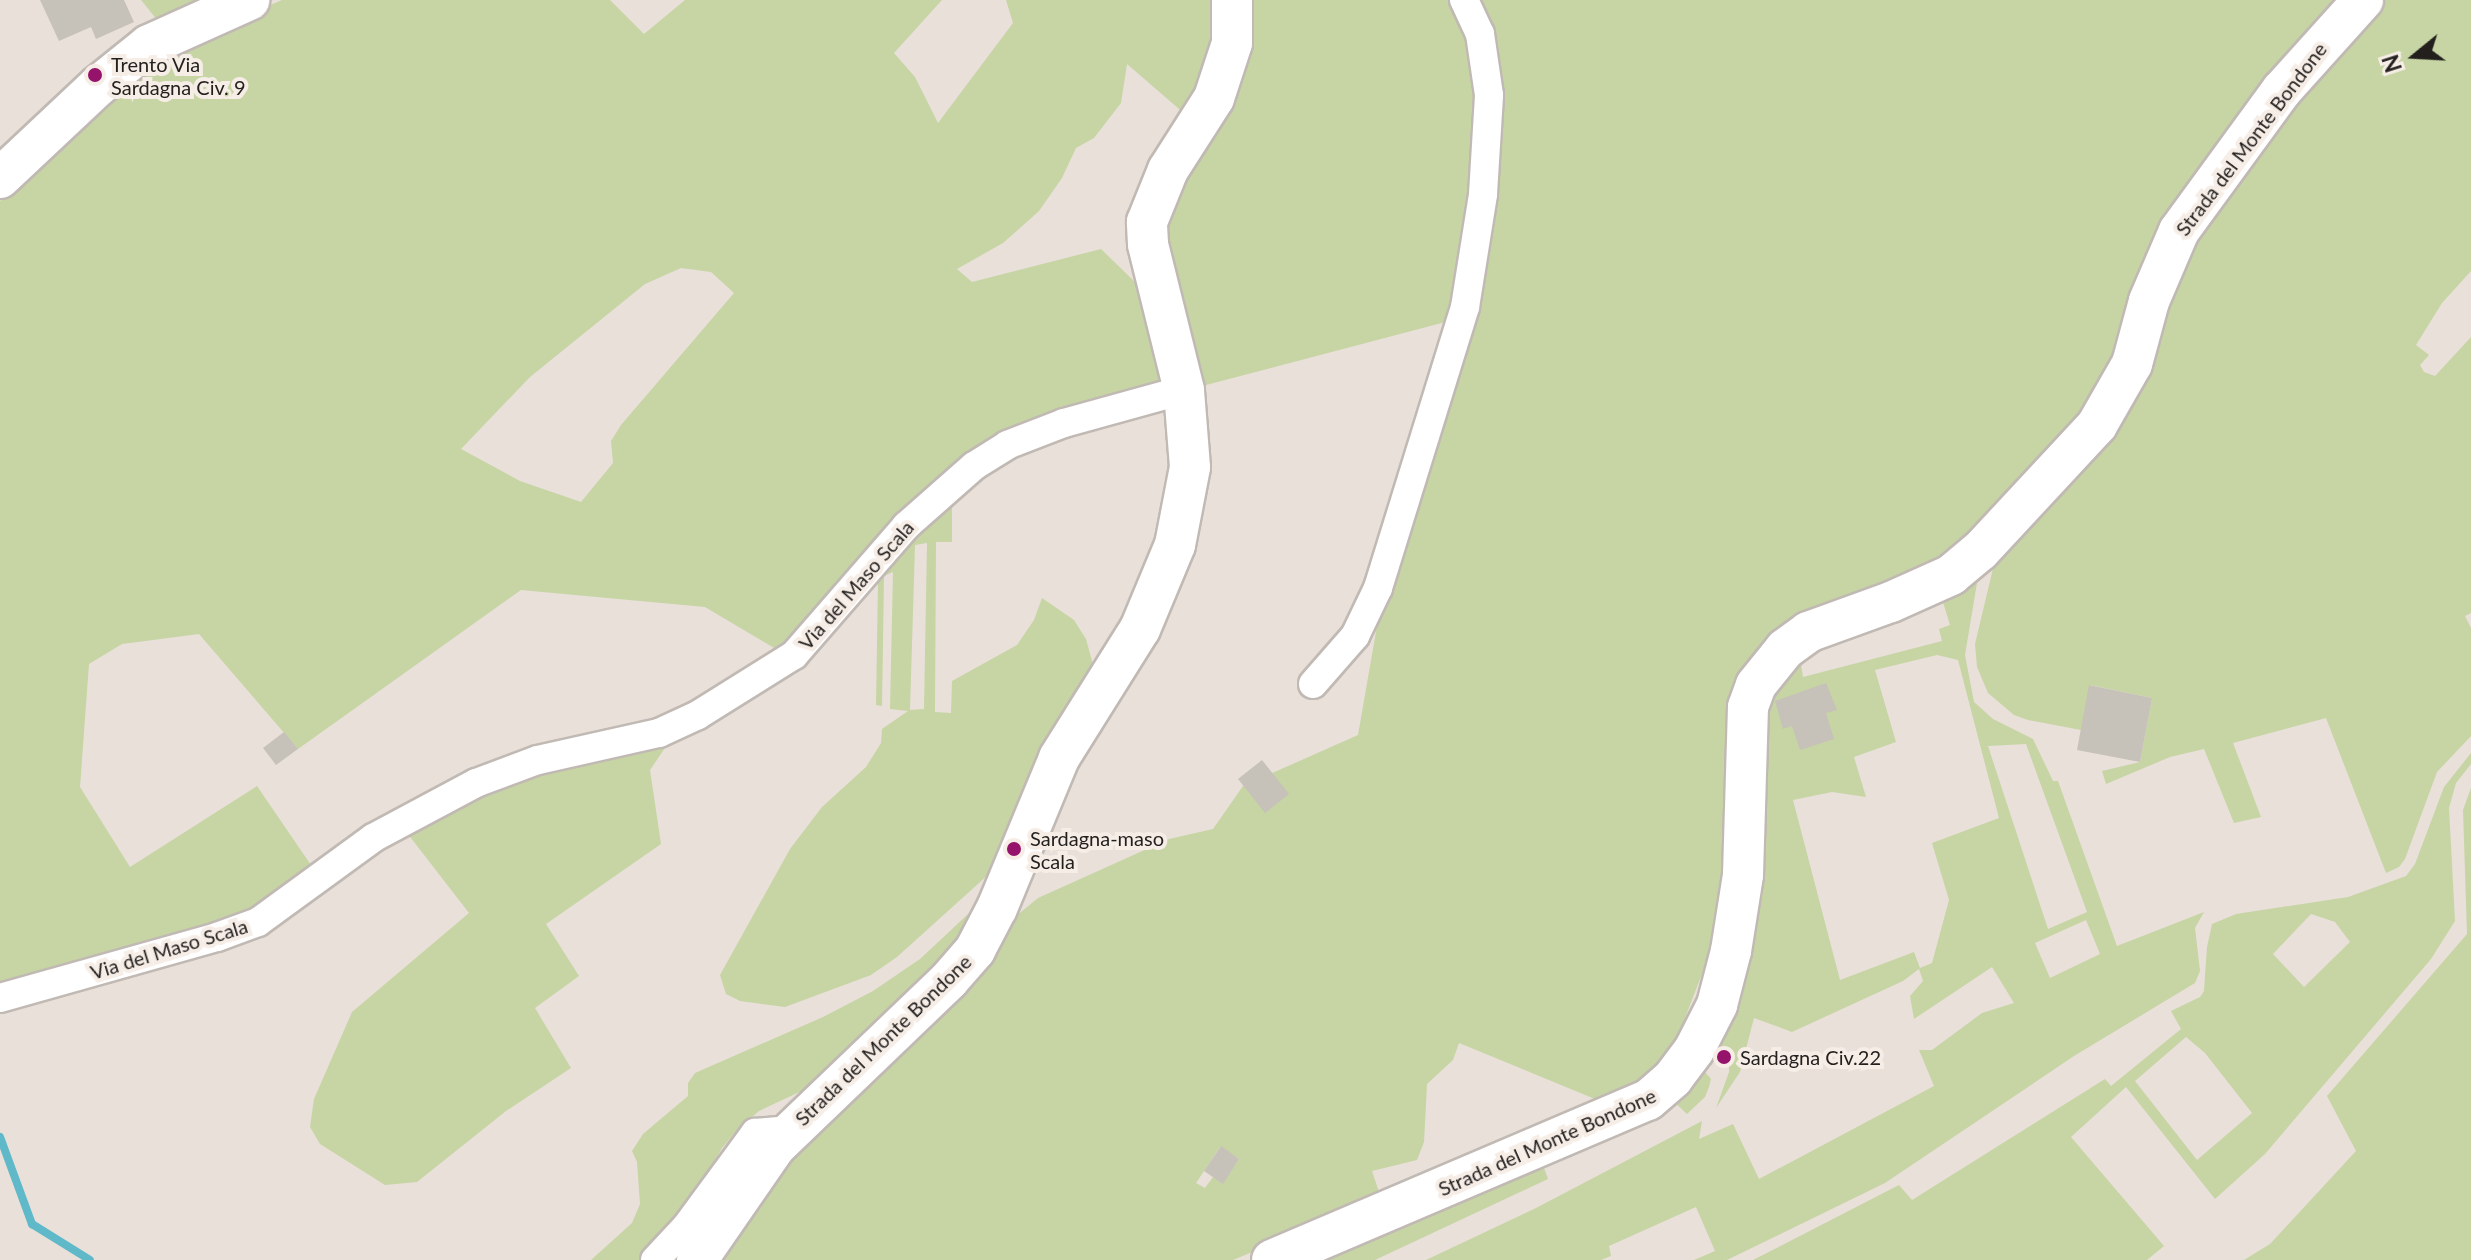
<!DOCTYPE html>
<html>
<head>
<meta charset="utf-8">
<style>
	body { margin:0 }
	#map { position:relative; width:2471px; height:1260px; overflow:hidden; background:#e9e0da; font-family:Lato,sans-serif }
	div>[style] { position:absolute }
	.green>* { inset:0; background:#c6d5a3 }
	.stream>* { height:8px; margin:-4px; padding:0 4px; transform-origin:4px; border-radius:4px; background:#5fb9c9 }
	.building>* { inset:0; background:#c6c1b9 }
	.roads { filter:drop-shadow(2px 0 #c1b9b3) drop-shadow(-2px 0 #c1b9b3) drop-shadow(0 2px #c1b9b3) drop-shadow(0 -2px #c1b9b3) }
	.street>* { height:28px; margin:-14px; padding:0 14px; transform-origin:14px; border-radius:14px; background:#fff }
	.secondary>* { height:40px; margin:-20px; padding:0 20px; transform-origin:20px; border-radius:20px; background:#fff }
	.dots>* { width:22px; height:22px; translate:-50% -50%; box-sizing:border-box; border:4px solid #f6ede7; border-radius:50% }
	span { translate:-50% -50%; white-space:nowrap; text-align:center; line-height:1.15; -webkit-text-stroke:8px #f6ede7; paint-order:stroke }
	.poi-label { font-size:20px; color:#221f1d }
	.left { translate:0 -50%; text-align:left }
	.street-label { font-size:20px; color:#221f1d }
	.north { position:absolute; left:2375px; top:16px; width:80px; height:80px; -webkit-text-stroke:6px #f6ede7; paint-order:stroke; rotate:252deg; font-size:22px; font-weight:700; line-height:32px; text-align:center; color:#221f1d }
	.north::after { content:''; display:block; margin:auto; width:28px; height:36px; background:#221f1d; clip-path:polygon(50% 0,100% 100%,50% 72%,0 100%) }
</style>
</head>
<body>
<div id="map">
	<div class="green">
		<div style="clip-path:polygon(141px 0,209px 0,158px 21px)"></div>
		<div style="clip-path:polygon(evenodd,282px 0,610px 0,644px 34px,685px 0,942px 0,894px 53px,915px 77px,938px 123px,1013px 23px,1006px 0,1215px 0,1211px 64px,1186px 115px,1127px 64px,1121px 103px,1094px 138px,1076px 148px,1062px 178px,1039px 211px,1003px 243px,957px 269px,972px 282px,1101px 249px,1139px 286px,1164px 376px,1159px 384px,1017px 433px,781px 652px,705px 607px,521px 590px,298px 749px,199px 634px,122px 644px,89px 664px,80px 787px,130px 867px,257px 786px,315px 871px,261px 910px,0 990px,0 201px,119px 87px,207px 33px,282px 0,681px 268px,711px 272px,734px 293px,621px 425px,611px 441px,613px 463px,581px 502px,520px 481px,461px 449px,530px 377px,645px 284px,681px 268px)"></div>
		<div style="clip-path:polygon(1251px 0,1460px 0,1485px 96px,1453px 320px,1206px 385px,1193px 363px,1162px 230px)"></div>
		<div style="clip-path:polygon(evenodd,1471px 0,2342px 0,2126px 330px,2095px 399px,1943px 563px,1813px 608px,1798px 615px,1759px 649px,1749px 665px,1722px 903px,1709px 956px,1676px 1041px,1644px 1084px,1607px 1104px,1459px 1043px,1453px 1060px,1427px 1084px,1424px 1142px,1417px 1160px,1372px 1171px,1381px 1198px,1233px 1260px,714px 1260px,750px 1203px,1011px 920px,1038px 898px,1169px 839px,1213px 829px,1243px 786px,1358px 735px,1381px 603px,1491px 190px,1471px 0,1220px 1147px,1239px 1159px,1223px 1183px,1213px 1177px,1205px 1188px,1196px 1183px,1220px 1147px)"></div>
		<div style="clip-path:polygon(2380px 0,2471px 0,2471px 271px,2442px 303px,2416px 345px,2429px 355px,2420px 365px,2424px 372px,2435px 376px,2471px 337px,2471px 613px,2465px 616px,2471px 628px,2471px 736px,2437px 772px,2405px 859px,2399px 867px,2386px 873px,2326px 718px,2233px 743px,2261px 817px,2234px 823px,2204px 749px,2170px 757px,2106px 784px,2102px 771px,2140px 762px,2152px 698px,2090px 685px,2081px 730px,2028px 720px,2014px 715px,1988px 693px,1977px 667px,1975px 644px,1995px 560px,2167px 292px,2212px 208px)"></div>
		<div style="clip-path:polygon(evenodd,952px 497px,952px 542px,936px 542px,935px 712px,951px 713px,952px 681px,1017px 645px,1034px 620px,1042px 598px,1074px 620px,1086px 639px,1095px 672px,1052px 730px,989px 874px,897px 957px,871px 975px,785px 1007px,740px 1001px,726px 994px,720px 975px,790px 849px,822px 807px,866px 767px,881px 743px,882px 729px,908px 711px,890px 709px,893px 572px,884px 576px,882px 706px,876px 705px,878px 583px,868px 591px,869px 578px,952px 497px,927px 543px,924px 709px,910px 710px,915px 545px,927px 543px)"></div>
		<div style="clip-path:polygon(evenodd,1980px 565px,1965px 655px,1974px 702px,1993px 719px,2033px 739px,2053px 781px,2058px 781px,2117px 946px,2204px 912px,2195px 928px,2200px 971px,2195px 983px,2074px 1056px,1885px 1183px,1727px 1260px,1694px 1260px,1715px 1251px,1696px 1207px,1609px 1246px,1611px 1256px,1601px 1260px,1426px 1260px,1536px 1208px,1702px 1121px,1699px 1139px,1733px 1124px,1759px 1179px,1934px 1086px,1919px 1050px,1932px 1050px,1982px 1013px,2014px 1003px,1992px 967px,1914px 1019px,1910px 996px,1923px 981px,1919px 969px,1903px 981px,1792px 1032px,1754px 1018px,1740px 1072px,1716px 1108px,1729px 1072px,1729px 1062px,1721px 1048px,1712px 1044px,1764px 713px,1786px 665px,1801px 664px,1803px 677px,1942px 641px,1939px 629px,1950px 625px,1942px 599px,1980px 565px,1937px 655px,1958px 660px,1999px 818px,1932px 843px,1949px 900px,1932px 963px,1920px 968px,1914px 952px,1840px 980px,1793px 800px,1832px 792px,1866px 797px,1854px 757px,1896px 742px,1875px 670px,1937px 655px,1980px 565px,2026px 744px,2087px 912px,2048px 929px,1988px 746px,2026px 744px,1980px 565px,2086px 920px,2100px 954px,2050px 978px,2035px 943px,2086px 920px)"></div>
		<div style="clip-path:polygon(667px 745px,650px 770px,661px 844px,546px 924px,579px 976px,535px 1008px,571px 1068px,506px 1111px,417px 1182px,385px 1185px,320px 1144px,310px 1127px,314px 1099px,352px 1012px,469px 913px,404px 829px,504px 778px)"></div>
		<div style="clip-path:polygon(evenodd,2471px 753px,2471px 764px,2456px 783px,2449px 808px,2455px 921px,2431px 959px,2265px 1154px,2215px 1199px,2126px 1087px,2071px 1137px,2164px 1246px,2147px 1260px,1753px 1260px,1899px 1185px,1912px 1200px,2105px 1079px,2111px 1086px,2181px 1029px,2171px 1011px,2200px 997px,2204px 991px,2207px 947px,2212px 924px,2236px 914px,2348px 897px,2406px 876px,2415px 864px,2444px 787px,2471px 753px,2311px 914px,2335px 922px,2350px 942px,2304px 987px,2273px 954px,2311px 914px,2471px 753px,2186px 1037px,2205px 1053px,2252px 1113px,2197px 1160px,2135px 1081px,2186px 1037px)"></div>
		<div style="clip-path:polygon(2471px 788px,2471px 1260px,2244px 1260px,2270px 1244px,2356px 1151px,2327px 1096px,2467px 934px,2463px 810px)"></div>
		<div style="clip-path:polygon(981px 902px,950px 954px,808px 1088px,759px 1111px,736px 1131px,722px 1148px,695px 1194px,639px 1260px,591px 1260px,632px 1223px,640px 1204px,637px 1162px,632px 1151px,643px 1134px,688px 1096px,688px 1083px,695px 1073px,823px 1017px,873px 991px,920px 959px)"></div>
		<div style="clip-path:polygon(1699px 1065px,1711px 1079px,1709px 1087px,1705px 1097px,1687px 1114px,1673px 1101px)"></div>
		<div style="clip-path:polygon(1542px 1162px,1548px 1179px,1375px 1260px,1305px 1260px)"></div>
	</div>
	<div class="stream">
		<div style="left:0;top:1137px;width:93px;rotate:69.8deg"></div>
		<div style="left:32px;top:1224px;width:68px;rotate:31.8deg"></div>
	</div>
	<div class="building">
		<div style="clip-path:polygon(40px 0,124px 0,134px 22px,96px 39px,91px 27px,59px 41px)"></div>
		<div style="clip-path:polygon(1826px 683px,1837px 710px,1826px 713px,1834px 739px,1800px 750px,1792px 726px,1783px 729px,1775px 701px)"></div>
		<div style="clip-path:polygon(2089px 685px,2152px 698px,2140px 762px,2077px 750px)"></div>
		<div style="clip-path:polygon(284px 732px,298px 749px,276px 765px,263px 748px)"></div>
		<div style="clip-path:polygon(1262px 760px,1289px 794px,1265px 813px,1238px 779px)"></div>
		<div style="clip-path:polygon(1221px 1146px,1239px 1159px,1223px 1184px,1204px 1171px)"></div>
	</div>
	<div class="roads">
		<div class="street">
			<div style="left:1313px;top:684px;width:64px;rotate:-48.8deg"></div>
			<div style="left:1355px;top:636px;width:53px;rotate:-64.4deg"></div>
			<div style="left:1378px;top:588px;width:294px;rotate:-72.8deg"></div>
			<div style="left:1465px;top:307px;width:114px;rotate:-80.9deg"></div>
			<div style="left:1483px;top:194px;width:99px;rotate:-86.5deg"></div>
			<div style="left:1489px;top:95px;width:62px;rotate:-98.4deg"></div>
			<div style="left:1480px;top:34px;width:38px;rotate:-115deg"></div>
			<div style="left:0;top:998px;width:225px;rotate:-15.7deg"></div>
			<div style="left:217px;top:937px;width:44px;rotate:-20.1deg"></div>
			<div style="left:258px;top:922px;width:142px;rotate:-36.1deg"></div>
			<div style="left:373px;top:838px;width:117px;rotate:-28.1deg"></div>
			<div style="left:476px;top:783px;width:66px;rotate:-20.4deg"></div>
			<div style="left:538px;top:760px;width:124px;rotate:-12.6deg"></div>
			<div style="left:659px;top:733px;width:43px;rotate:-24.8deg"></div>
			<div style="left:698px;top:715px;width:113px;rotate:-32deg"></div>
			<div style="left:794px;top:655px;width:171px;rotate:-49deg"></div>
			<div style="left:906px;top:526px;width:91px;rotate:-41.4deg"></div>
			<div style="left:974px;top:466px;width:39px;rotate:-32deg"></div>
			<div style="left:1007px;top:445px;width:61px;rotate:-21.1deg"></div>
			<div style="left:1064px;top:423px;width:124px;rotate:-15.4deg"></div>
			<div style="left:655px;top:1260px;width:45px;rotate:-46.8deg"></div>
			<div style="left:686px;top:1227px;width:117px;rotate:-53.7deg"></div>
			<div style="left:755px;top:1133px;width:36px;rotate:-5deg"></div>
		</div>
		<div class="secondary">
			<div style="left:0;top:178px;width:134px;rotate:-43.2deg"></div>
			<div style="left:98px;top:86px;width:65px;rotate:-38.8deg"></div>
			<div style="left:149px;top:45px;width:110px;rotate:-24.2deg"></div>
			<div style="left:697px;top:1260px;width:139px;rotate:-55.3deg"></div>
			<div style="left:776px;top:1146px;width:240px;rotate:-43.8deg"></div>
			<div style="left:949px;top:980px;width:40px;rotate:-49deg"></div>
			<div style="left:975px;top:950px;width:47px;rotate:-62.4deg"></div>
			<div style="left:997px;top:908px;width:162px;rotate:-67.5deg"></div>
			<div style="left:1059px;top:758px;width:152px;rotate:-57.9deg"></div>
			<div style="left:1140px;top:629px;width:91px;rotate:-67.4deg"></div>
			<div style="left:1175px;top:545px;width:79px;rotate:-79.1deg"></div>
			<div style="left:1190px;top:467px;width:77px;rotate:-94.5deg"></div>
			<div style="left:1184px;top:390px;width:150px;rotate:-103.9deg"></div>
			<div style="left:1148px;top:244px;width:22px;rotate:-93deg"></div>
			<div style="left:1147px;top:222px;width:56px;rotate:-68deg"></div>
			<div style="left:1168px;top:170px;width:85px;rotate:-57.4deg"></div>
			<div style="left:1214px;top:98px;width:58px;rotate:-71.9deg"></div>
			<div style="left:1232px;top:43px;width:43px;rotate:-90deg"></div>
			<div style="left:1272px;top:1260px;width:409px;rotate:-23.1deg"></div>
			<div style="left:1648px;top:1100px;width:33px;rotate:-41deg"></div>
			<div style="left:1673px;top:1078px;width:35px;rotate:-53deg"></div>
			<div style="left:1694px;top:1050px;width:51px;rotate:-62.9deg"></div>
			<div style="left:1717px;top:1005px;width:56px;rotate:-75.5deg"></div>
			<div style="left:1731px;top:951px;width:77px;rotate:-81deg"></div>
			<div style="left:1743px;top:875px;width:168px;rotate:-88.3deg"></div>
			<div style="left:1748px;top:707px;width:23px;rotate:-70deg"></div>
			<div style="left:1756px;top:685px;width:46px;rotate:-51.1deg"></div>
			<div style="left:1785px;top:649px;width:29px;rotate:-36deg"></div>
			<div style="left:1808px;top:632px;width:88px;rotate:-19.9deg"></div>
			<div style="left:1891px;top:602px;width:66px;rotate:-24.2deg"></div>
			<div style="left:1951px;top:575px;width:38px;rotate:-40deg"></div>
			<div style="left:1980px;top:551px;width:172px;rotate:-47.1deg"></div>
			<div style="left:2097px;top:425px;width:70px;rotate:-60.2deg"></div>
			<div style="left:2132px;top:364px;width:65px;rotate:-74.9deg"></div>
			<div style="left:2149px;top:301px;width:76px;rotate:-66.8deg"></div>
			<div style="left:2179px;top:231px;width:175px;rotate:-53.9deg"></div>
			<div style="left:2282px;top:90px;width:121px;rotate:-48deg"></div>
		</div>
	</div>
	<div class="dots">
		<div style="left:95px;top:75px;background:#95136b"></div>
		<div style="left:1014px;top:849px;background:#95136b"></div>
		<div style="left:1724px;top:1057px;background:#95136b"></div>
	</div>
	<div class="poi-label">
		<span class="left" style="left:111px;top:76px">Trento Via<br>Sardagna Civ. 9</span>
		<span class="left" style="left:1030px;top:850px">Sardagna-maso<br>Scala</span>
		<span class="left" style="left:1740px;top:1057px">Sardagna Civ.22</span>
	</div>
	<div class="street-label">
		<span style="left:2251px;top:139px;rotate:-53deg">Strada del Monte Bondone</span>
		<span style="left:856px;top:585px;rotate:-49deg">Via del Maso Scala</span>
		<span style="left:169px;top:949px;rotate:-17deg">Via del Maso Scala</span>
		<span style="left:883px;top:1040px;rotate:-44deg">Strada del Monte Bondone</span>
		<span style="left:1547px;top:1142px;rotate:-24deg">Strada del Monte Bondone</span>
	</div>
	<div class="north">N</div>
</div>
</body>
</html>
